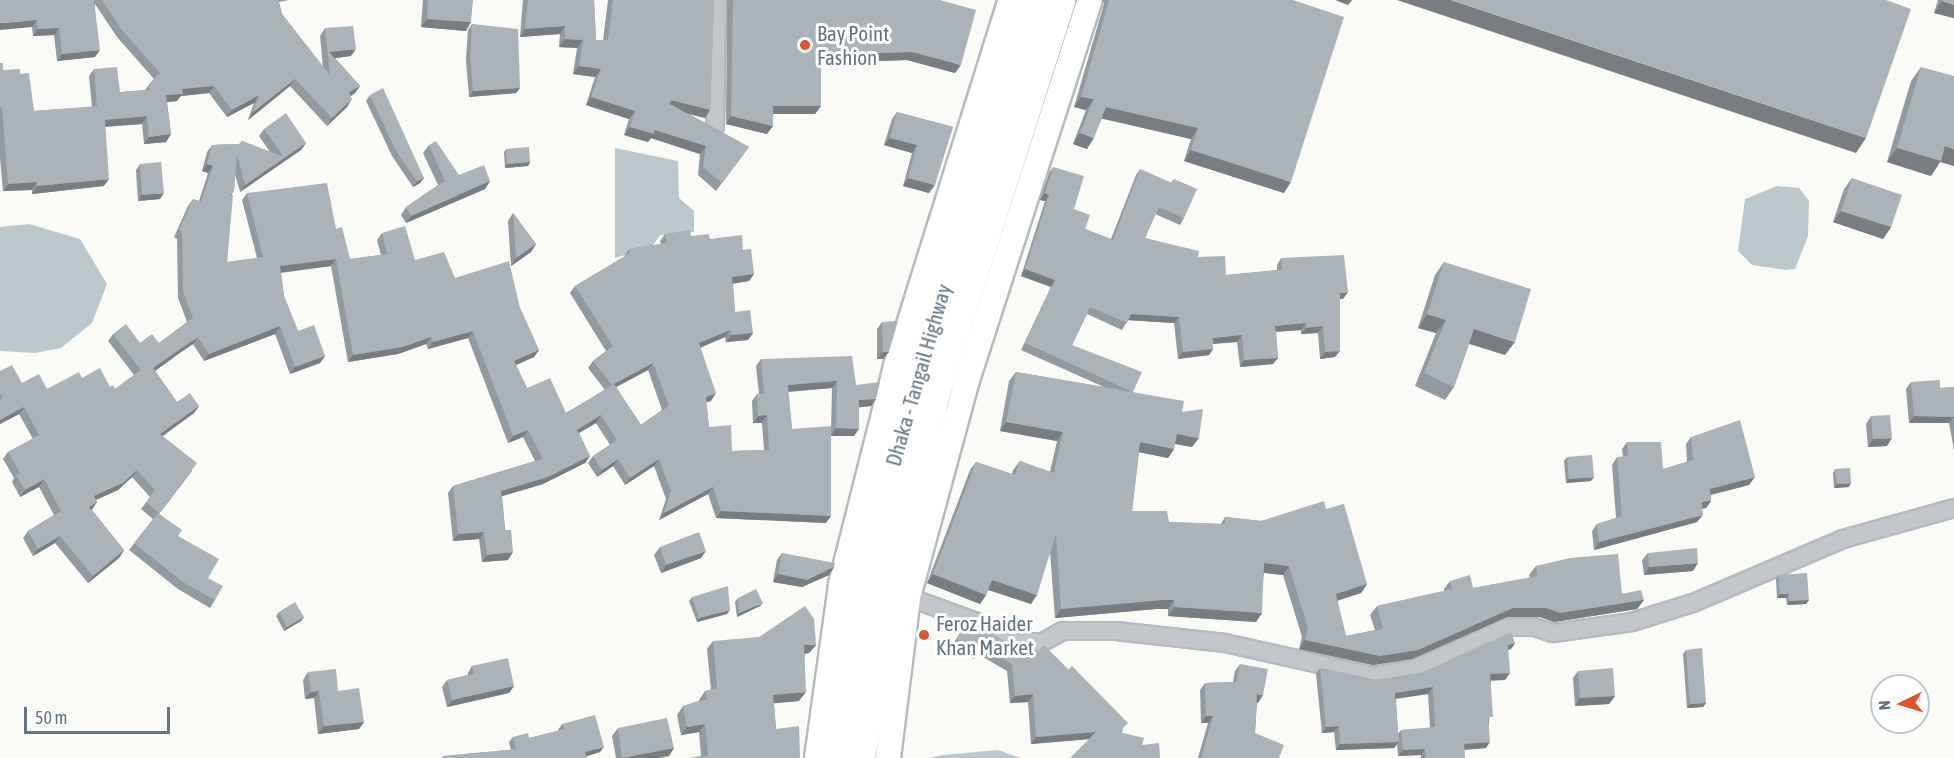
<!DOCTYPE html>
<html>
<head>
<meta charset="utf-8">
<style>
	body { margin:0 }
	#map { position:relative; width:1954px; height:758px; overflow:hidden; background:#f9f9f6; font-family:"Asap Condensed",sans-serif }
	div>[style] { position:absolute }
	.water>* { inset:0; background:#bbc7cb }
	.roads { filter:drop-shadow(2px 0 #b4babe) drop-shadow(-2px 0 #b4babe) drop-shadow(0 2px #b4babe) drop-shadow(0 -2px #b4babe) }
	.street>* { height:16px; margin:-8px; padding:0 8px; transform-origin:8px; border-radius:8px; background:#c2c6ca }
	.secondary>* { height:24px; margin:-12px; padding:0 12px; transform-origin:12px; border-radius:12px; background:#fff }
	.highway>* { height:30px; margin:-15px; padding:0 15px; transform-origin:15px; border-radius:15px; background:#fff }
	.wall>* { inset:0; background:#939a9f }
	.shaded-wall>* { inset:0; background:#787d82 }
	.building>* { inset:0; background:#abb3b9 }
	.dots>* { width:16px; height:16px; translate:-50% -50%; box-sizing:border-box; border:3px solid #fff; border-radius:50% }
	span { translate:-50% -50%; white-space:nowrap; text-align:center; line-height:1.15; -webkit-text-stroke:6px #fff; paint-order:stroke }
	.poi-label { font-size:21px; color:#647581 }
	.left { translate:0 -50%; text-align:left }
	.street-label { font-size:21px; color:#647581 }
	.north { position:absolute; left:1870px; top:674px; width:60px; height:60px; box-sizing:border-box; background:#fff; border:2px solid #c1c8cd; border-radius:50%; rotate:265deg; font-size:16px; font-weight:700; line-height:24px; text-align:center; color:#647581 }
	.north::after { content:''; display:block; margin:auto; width:21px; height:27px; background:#e1522e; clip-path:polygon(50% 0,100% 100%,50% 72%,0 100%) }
	.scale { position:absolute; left:24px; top:707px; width:146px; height:27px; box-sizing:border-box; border:3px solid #647581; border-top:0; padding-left:8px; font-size:18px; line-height:21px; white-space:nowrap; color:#647581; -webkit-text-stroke:4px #fff; paint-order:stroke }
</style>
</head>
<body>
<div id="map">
	<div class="water">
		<div style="clip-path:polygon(615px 148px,678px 161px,679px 198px,694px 211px,694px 232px,660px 235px,652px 247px,615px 258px)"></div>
		<div style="clip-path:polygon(1777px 186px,1799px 188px,1809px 201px,1808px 236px,1795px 269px,1786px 270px,1752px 265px,1738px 251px,1745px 199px)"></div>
		<div style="clip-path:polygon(29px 224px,80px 239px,107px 284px,92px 323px,61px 348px,35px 353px,0 351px,0 227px)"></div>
		<div style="clip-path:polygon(998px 750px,1021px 758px,927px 758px,943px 755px)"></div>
	</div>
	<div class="roads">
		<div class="street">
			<div style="left:715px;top:127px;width:127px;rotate:-89.1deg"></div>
			<div style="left:908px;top:597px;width:76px;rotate:20.1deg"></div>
			<div style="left:979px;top:623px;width:38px;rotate:32deg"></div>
			<div style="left:1011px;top:643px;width:32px;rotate:-2deg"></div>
			<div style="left:1043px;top:642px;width:23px;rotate:-29deg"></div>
			<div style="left:1063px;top:631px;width:53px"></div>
			<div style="left:1116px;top:631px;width:110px;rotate:6.3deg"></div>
			<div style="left:1225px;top:643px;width:152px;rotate:12.6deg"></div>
			<div style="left:1373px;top:676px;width:43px;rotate:-9.5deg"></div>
			<div style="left:1415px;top:669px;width:101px;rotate:-24.5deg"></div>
			<div style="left:1507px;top:627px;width:27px"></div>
			<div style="left:1534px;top:627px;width:20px;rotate:18deg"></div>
			<div style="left:1553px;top:633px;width:80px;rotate:-7.9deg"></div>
			<div style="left:1632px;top:622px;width:64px;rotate:-17.3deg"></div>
			<div style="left:1693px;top:603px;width:163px;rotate:-23.1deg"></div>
			<div style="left:1843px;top:539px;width:115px;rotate:-15.6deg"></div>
		</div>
		<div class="secondary">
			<div style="left:817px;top:758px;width:176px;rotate:-82.1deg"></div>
			<div style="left:841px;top:584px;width:225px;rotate:-75.8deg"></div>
			<div style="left:896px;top:366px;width:384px;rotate:-72.6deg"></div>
			<div style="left:888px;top:758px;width:162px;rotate:-82.9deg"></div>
			<div style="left:908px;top:597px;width:225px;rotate:-74.8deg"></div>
			<div style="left:967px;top:380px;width:399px;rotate:-72.1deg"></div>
		</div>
		<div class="highway">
			<div style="left:833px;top:758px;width:203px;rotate:-80.1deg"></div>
			<div style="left:868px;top:558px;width:175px;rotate:-75.8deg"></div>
			<div style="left:911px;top:388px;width:408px;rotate:-72deg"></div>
			<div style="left:860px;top:758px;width:169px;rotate:-80.5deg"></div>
			<div style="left:888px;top:591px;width:200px;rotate:-76.7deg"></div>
			<div style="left:934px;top:396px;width:416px;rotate:-72.3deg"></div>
		</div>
	</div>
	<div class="wall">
		<div style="clip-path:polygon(0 0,289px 0,279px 2px,282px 14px,323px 67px,320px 36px,325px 28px,351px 56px,335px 58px,360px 86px,355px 93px,351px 96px,347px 107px,327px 126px,290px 86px,248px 120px,254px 103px,227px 117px,209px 93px,181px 96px,177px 101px,167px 102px,171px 134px,166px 142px,144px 144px,142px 124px,105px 127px,104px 186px,32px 194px,32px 190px,3px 191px,0 158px,0 63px,3px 70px,20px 74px,34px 111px,92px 107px,89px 76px,94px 69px,120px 92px,145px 90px,154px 79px,117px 37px,95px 4px,95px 57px,57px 61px,54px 35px,33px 36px,32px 27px)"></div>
		<div style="clip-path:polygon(423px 0,473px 0,466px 31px,421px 27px)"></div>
		<div style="clip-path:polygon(523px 0,594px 0,596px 40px,603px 40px,608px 0,714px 0,710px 110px,705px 118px,689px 114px,749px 147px,716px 191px,698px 175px,700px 154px,651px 138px,648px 142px,624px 135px,629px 119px,586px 105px,595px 77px,573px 74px,577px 48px,559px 47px,560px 34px,520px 37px)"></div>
		<div style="clip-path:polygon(727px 0,940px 0,955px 73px,907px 60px,821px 63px,821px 106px,815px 114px,773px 114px,767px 134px,726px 124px)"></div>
		<div style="clip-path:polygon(1102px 0,1293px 0,1284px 193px,1184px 161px,1191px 139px,1102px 118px,1087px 149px,1073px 144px,1086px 110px,1074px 107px,1104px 4px)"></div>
		<div style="clip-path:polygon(1938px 0,1954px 0,1954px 18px,1934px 13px)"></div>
		<div style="clip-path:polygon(472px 24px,520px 88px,516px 93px,469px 97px,466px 60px,468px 30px)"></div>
		<div style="clip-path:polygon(1921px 67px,1940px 162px,1931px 176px,1887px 162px,1911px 81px)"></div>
		<div style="clip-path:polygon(370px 95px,424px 178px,420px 183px,413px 187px,392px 156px,366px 101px)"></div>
		<div style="clip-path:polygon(897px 112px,953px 127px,929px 193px,903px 186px,912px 153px,884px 145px,892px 119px)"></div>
		<div style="clip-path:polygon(evenodd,264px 129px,306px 143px,301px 150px,240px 192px,235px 174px,232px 195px,227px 262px,257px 258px,242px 200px,247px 193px,336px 229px,350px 259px,381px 255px,377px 240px,382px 233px,415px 260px,520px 308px,539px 350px,534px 357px,516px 365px,527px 388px,566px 413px,605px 390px,588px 368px,593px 361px,606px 351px,570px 293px,575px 286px,624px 257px,629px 249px,661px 244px,660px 241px,665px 234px,691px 236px,710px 239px,743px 250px,754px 274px,749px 281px,733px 284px,735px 312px,753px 333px,748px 340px,726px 342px,725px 337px,700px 348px,711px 401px,706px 402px,709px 427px,732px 451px,764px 450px,762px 423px,753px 423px,752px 401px,757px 394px,759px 394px,756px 366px,761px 359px,856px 385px,876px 399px,871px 406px,859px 407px,854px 436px,831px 436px,826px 523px,716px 518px,708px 494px,659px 520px,666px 499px,654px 466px,625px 485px,613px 466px,597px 477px,588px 463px,593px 456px,610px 445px,596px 423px,579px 433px,590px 456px,585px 463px,543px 484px,502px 496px,508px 560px,482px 562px,479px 539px,453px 541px,448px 493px,453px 486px,535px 461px,523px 437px,508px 443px,468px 338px,428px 349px,426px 344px,398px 354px,348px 362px,331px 266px,281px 273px,284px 296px,298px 331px,325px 356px,320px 363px,290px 374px,275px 334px,204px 361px,193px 344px,181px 352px,155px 371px,177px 402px,199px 406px,194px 413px,163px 436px,192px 471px,159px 514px,178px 536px,208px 578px,215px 600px,210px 608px,178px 589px,129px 550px,153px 519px,141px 509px,150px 497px,132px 477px,118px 490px,96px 500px,97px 502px,92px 510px,124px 550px,119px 558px,88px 583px,55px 543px,33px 556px,23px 538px,28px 531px,54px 515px,39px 487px,20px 497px,12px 482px,14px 478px,3px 459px,8px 452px,33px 439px,19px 414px,0 424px,0 371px,22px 383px,47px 389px,82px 378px,115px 389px,134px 375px,108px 341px,113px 334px,140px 343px,159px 343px,187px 322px,178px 298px,177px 239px,174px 237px,188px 206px,193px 199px,199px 201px,208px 173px,202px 171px,207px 152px,212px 145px,239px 144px,242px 141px,270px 152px,259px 136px,264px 129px,648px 370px,662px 410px,641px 425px,616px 387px,648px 370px,264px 129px,832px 388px,831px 430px,792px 429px,788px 392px,832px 388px)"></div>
		<div style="clip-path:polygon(429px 145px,459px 175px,490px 181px,485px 189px,406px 223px,401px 215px,406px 207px,438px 185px,423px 153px)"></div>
		<div style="clip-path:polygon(506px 149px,530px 162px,528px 166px,505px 168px,504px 152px)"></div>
		<div style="clip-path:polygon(140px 164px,160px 199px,138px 201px,136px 170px)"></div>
		<div style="clip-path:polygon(1053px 167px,1074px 209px,1085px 229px,1111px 239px,1136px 175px,1140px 169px,1171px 183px,1174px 179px,1184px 218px,1180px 225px,1155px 214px,1145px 238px,1198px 257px,1226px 275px,1277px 270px,1277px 265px,1281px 258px,1343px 299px,1340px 299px,1335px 357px,1320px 359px,1318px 333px,1301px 334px,1301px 330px,1276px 332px,1278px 358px,1273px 364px,1240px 367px,1237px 342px,1213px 344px,1213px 349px,1209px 355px,1178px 359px,1174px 323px,1128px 320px,1122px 330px,1087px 314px,1072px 345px,1133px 392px,1182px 412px,1192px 447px,1175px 444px,1174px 449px,1168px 458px,1139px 452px,1132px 511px,1169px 522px,1221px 524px,1225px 517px,1261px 521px,1326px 509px,1367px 584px,1361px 593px,1337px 601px,1346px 636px,1375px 630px,1370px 615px,1377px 606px,1444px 591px,1444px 589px,1450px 581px,1473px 588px,1530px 578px,1529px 575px,1536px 566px,1644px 600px,1637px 609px,1554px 622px,1540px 617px,1507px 617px,1412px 659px,1373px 665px,1299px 649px,1302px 637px,1283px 575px,1264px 573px,1256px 622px,1168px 616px,1168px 609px,1156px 609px,1055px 618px,1050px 552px,1031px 604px,988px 590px,986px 595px,980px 604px,927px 583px,970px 470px,976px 462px,1012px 474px,1013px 470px,1020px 461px,1050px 472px,1057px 441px,1000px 431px,1009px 381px,1016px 372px,1104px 387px,1021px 350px,1051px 287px,1021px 276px,1045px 201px,1040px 200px,1049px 173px)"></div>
		<div style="clip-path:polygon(1852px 178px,1891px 227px,1883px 239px,1833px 222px,1844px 189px)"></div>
		<div style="clip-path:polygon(513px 213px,536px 244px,531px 252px,511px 266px,508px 221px)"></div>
		<div style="clip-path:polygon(1444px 262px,1505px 355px,1469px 344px,1454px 387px,1445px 400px,1415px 386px,1436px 333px,1418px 328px,1435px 275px)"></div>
		<div style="clip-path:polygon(882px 322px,889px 352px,883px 359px,877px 359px,877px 329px)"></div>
		<div style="clip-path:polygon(1911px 382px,1940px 388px,1954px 387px,1954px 450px,1949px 423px,1909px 423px,1906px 389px)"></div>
		<div style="clip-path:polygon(1871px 416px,1887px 446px,1868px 447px,1866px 424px)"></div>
		<div style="clip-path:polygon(1691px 437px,1749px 485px,1711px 495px,1711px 501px,1706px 508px,1702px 509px,1697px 522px,1594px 550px,1592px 531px,1597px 524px,1616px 518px,1612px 465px,1617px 457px,1623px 457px,1622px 449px,1627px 442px,1663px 469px,1687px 462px,1686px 444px)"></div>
		<div style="clip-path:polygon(1567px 457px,1591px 481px,1566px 483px,1564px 461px)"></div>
		<div style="clip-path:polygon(1835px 469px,1849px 487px,1834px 488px,1833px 473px)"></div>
		<div style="clip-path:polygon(660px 547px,701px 558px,661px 573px,654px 555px)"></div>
		<div style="clip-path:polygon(782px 553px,834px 567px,829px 575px,802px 587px,773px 582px,777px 560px)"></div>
		<div style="clip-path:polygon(1648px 553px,1693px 571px,1644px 575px,1642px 560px)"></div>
		<div style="clip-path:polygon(1778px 575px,1809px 600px,1806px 604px,1787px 605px,1786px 598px,1777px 598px,1776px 579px)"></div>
		<div style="clip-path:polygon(692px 597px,727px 614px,697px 622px,689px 601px)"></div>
		<div style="clip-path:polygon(738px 598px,760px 606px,737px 617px,735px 602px)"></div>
		<div style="clip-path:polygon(279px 612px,304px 617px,301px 621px,284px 631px,276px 616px)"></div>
		<div style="clip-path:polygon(967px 621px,1033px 656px,1069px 670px,1072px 666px,1123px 730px,1121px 732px,1142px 745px,1160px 758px,1089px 739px,1031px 744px,1028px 702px,1010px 703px,1007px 671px,978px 654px,974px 659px,952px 646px)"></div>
		<div style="clip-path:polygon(713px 641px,816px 645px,809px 653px,805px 654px,799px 701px,774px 703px,776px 729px,800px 758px,690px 758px,701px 756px,699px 732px,681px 735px,677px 715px,683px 706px,699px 701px,699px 700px,705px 691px,711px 690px,707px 649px)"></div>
		<div style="clip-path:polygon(evenodd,1515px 643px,1511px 649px,1508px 650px,1505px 680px,1491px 680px,1489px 723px,1486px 748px,1464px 750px,1465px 758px,1421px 758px,1421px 755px,1398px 756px,1397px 743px,1394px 748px,1336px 750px,1334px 732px,1322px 733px,1316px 674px,1320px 668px,1376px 680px,1421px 673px,1515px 643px,1428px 694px,1430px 728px,1401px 730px,1398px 734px,1396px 699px,1428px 694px)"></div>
		<div style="clip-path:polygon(1686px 650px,1706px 703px,1703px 707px,1687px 708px,1683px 654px)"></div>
		<div style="clip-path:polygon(1240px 664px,1258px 703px,1257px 702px,1255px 733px,1279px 758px,1198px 758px,1208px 723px,1201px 723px,1200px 690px,1205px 683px,1233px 682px,1235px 671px)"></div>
		<div style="clip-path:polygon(472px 666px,514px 686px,509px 693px,447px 707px,442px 687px,447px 680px,468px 675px,468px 673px)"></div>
		<div style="clip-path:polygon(1578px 671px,1615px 696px,1609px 704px,1575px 706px,1573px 678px)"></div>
		<div style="clip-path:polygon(308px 672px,364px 722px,359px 729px,318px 734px,314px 698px,305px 699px,303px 680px)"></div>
		<div style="clip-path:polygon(562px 724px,600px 752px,587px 756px,587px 758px,442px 758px,444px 756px,511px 750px,509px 742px,513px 737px,529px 738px,559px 731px,558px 730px)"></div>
		<div style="clip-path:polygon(618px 728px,674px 748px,669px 756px,657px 758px,616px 758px,612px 736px)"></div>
	</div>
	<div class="shaded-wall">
		<div style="clip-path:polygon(1335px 0,1352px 0,1348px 5px)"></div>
		<div style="clip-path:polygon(1397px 0,1451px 0,1866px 138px,1856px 153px)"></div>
		<div style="clip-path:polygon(1942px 1px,1954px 5px,1954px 18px,1934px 13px)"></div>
		<div style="clip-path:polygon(427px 19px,471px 22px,466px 31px,421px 27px)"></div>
		<div style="clip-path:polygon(37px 20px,32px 27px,0 30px,0 23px)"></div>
		<div style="clip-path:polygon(565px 26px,560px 34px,520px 37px,525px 29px)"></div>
		<div style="clip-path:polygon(59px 28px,54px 35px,33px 36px,38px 29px)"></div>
		<div style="clip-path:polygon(565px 39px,583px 40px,577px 48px,559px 47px)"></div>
		<div style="clip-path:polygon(356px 49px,351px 56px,328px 59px,329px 52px)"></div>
		<div style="clip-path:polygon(100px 50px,95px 57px,57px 61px,62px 54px)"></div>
		<div style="clip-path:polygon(912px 52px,961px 65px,955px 73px,907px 60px,815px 63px,821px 55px)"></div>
		<div style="clip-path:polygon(579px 66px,601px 69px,595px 77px,573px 74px)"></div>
		<div style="clip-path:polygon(295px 79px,290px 86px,248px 120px,253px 112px)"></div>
		<div style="clip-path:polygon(214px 86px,209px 93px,181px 96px,177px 101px,161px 103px,166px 95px,182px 89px)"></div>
		<div style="clip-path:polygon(360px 86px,355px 93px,344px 99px,349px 92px)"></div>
		<div style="clip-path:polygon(520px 88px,516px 93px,469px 97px,473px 91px)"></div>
		<div style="clip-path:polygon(259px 95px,254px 103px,227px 117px,232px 110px)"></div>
		<div style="clip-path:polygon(591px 97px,635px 111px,629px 119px,586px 105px)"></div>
		<div style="clip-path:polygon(1081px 97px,1094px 99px,1086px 110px,1074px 107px)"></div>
		<div style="clip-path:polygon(352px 99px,347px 107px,327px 126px,332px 118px)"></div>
		<div style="clip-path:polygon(671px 100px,710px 110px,705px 118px,665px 108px)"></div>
		<div style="clip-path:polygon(773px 106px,821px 106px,815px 114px,767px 114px)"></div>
		<div style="clip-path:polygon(1106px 107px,1198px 128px,1191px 139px,1099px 118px)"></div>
		<div style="clip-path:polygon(147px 116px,142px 124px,100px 127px,105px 120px)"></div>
		<div style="clip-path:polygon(731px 116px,773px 126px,767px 134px,726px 124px)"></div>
		<div style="clip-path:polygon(630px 127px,655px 130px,706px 146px,700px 154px,651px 138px,648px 142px,624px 135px)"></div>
		<div style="clip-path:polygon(1080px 133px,1094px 138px,1087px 149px,1073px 144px)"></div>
		<div style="clip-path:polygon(171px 134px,166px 142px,144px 144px,149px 137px)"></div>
		<div style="clip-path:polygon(890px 138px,917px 145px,912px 153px,884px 145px)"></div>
		<div style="clip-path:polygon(306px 143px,301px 150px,240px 192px,245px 185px)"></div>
		<div style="clip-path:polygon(1945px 146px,1954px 149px,1954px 166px,1940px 162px,1931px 176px,1887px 162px,1897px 148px)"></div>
		<div style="clip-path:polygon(1191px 150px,1291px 182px,1284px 193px,1184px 161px)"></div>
		<div style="clip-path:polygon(530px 162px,528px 166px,505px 168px,507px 164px)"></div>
		<div style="clip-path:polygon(207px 164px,213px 166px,208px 173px,202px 171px)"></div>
		<div style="clip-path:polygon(424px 178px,420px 183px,413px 187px,417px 181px)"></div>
		<div style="clip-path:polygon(908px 178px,935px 185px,929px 193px,903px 186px)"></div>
		<div style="clip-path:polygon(109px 179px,104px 186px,32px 194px,37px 186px)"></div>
		<div style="clip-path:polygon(490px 181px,485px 189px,406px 223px,411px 216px)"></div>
		<div style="clip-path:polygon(37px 182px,32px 190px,3px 191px,8px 184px)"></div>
		<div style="clip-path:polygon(164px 193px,160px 199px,138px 201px,142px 195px)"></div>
		<div style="clip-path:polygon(1045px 193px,1049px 195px,1045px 201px,1040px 200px)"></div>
		<div style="clip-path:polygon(1841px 211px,1891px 227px,1883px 239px,1833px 222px)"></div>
		<div style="clip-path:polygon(536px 244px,531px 252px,511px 266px,516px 258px)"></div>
		<div style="clip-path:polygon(336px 259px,331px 266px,275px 273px,280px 266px)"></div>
		<div style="clip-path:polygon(1025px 269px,1055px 280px,1051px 287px,1021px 276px)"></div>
		<div style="clip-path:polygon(754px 274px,749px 281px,727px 284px,732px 277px)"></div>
		<div style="clip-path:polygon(1348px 292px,1343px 299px,1335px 299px,1340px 293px)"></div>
		<div style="clip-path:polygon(1131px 314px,1179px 317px,1174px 323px,1126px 320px)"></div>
		<div style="clip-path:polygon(1427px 314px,1446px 320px,1436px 333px,1418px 328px)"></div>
		<div style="clip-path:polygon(1306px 323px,1301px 330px,1271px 332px,1275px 326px)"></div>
		<div style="clip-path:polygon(280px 326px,275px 334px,204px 361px,209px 354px)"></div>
		<div style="clip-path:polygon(1323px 326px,1318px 333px,1301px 334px,1306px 328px)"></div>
		<div style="clip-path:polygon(1474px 329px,1515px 342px,1505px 355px,1465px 342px)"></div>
		<div style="clip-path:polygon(730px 330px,725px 337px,694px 350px,699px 343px)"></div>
		<div style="clip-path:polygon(473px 331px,468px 338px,428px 349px,433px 342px)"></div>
		<div style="clip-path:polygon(753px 333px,748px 340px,726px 342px,731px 335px)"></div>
		<div style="clip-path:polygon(1242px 335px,1237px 342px,1208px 344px,1213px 338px)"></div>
		<div style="clip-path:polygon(198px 337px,193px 344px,181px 352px,148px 376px,153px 368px,186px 345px)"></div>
		<div style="clip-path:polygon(431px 337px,426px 344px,398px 354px,348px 362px,353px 355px)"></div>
		<div style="clip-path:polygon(1213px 349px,1209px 355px,1178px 359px,1183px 352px)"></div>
		<div style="clip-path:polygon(539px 350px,534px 357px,509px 368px,514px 361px)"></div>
		<div style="clip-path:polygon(1340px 351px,1335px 357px,1320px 359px,1325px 352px)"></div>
		<div style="clip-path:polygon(883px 352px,889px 352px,883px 359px,877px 359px)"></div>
		<div style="clip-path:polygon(325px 356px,320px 363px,290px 374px,295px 367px)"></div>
		<div style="clip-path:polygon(1278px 358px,1273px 364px,1240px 367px,1244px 360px)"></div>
		<div style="clip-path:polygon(653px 363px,648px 370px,607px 392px,612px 385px)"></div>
		<div style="clip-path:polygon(837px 381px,832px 388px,783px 392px,788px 385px)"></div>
		<div style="clip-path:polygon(716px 393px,711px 401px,701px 404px,706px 397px)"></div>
		<div style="clip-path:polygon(876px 399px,871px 406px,854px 408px,859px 400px)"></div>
		<div style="clip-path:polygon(199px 406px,194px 413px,155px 441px,160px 434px)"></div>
		<div style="clip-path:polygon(24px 407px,19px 414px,0 424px,0 420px)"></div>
		<div style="clip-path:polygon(601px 415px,596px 423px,572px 437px,577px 430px)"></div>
		<div style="clip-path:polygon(767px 415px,762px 423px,753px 423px,758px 416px)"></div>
		<div style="clip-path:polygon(1914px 416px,1954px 417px,1949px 423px,1909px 423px)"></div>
		<div style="clip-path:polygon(1006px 422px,1063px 432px,1057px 441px,1000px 431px)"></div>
		<div style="clip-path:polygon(836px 428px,859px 429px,854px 436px,831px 436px)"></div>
		<div style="clip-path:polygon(528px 430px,523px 437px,508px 443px,513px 436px)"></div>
		<div style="clip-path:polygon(1177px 434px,1199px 438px,1192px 447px,1171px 443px)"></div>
		<div style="clip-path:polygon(1892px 438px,1887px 446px,1868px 447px,1873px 439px)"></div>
		<div style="clip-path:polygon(1140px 442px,1174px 449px,1168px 458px,1133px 451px)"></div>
		<div style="clip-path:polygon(590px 456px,585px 463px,543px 484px,496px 498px,501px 491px)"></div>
		<div style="clip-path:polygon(618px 459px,613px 466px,597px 477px,602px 470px)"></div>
		<div style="clip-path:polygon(659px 459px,654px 466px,625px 485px,630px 478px)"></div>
		<div style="clip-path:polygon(137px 470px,132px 477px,118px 490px,89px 503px,94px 496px)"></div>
		<div style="clip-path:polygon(1594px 477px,1591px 481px,1566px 483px,1569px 479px)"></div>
		<div style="clip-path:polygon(1755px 477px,1749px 485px,1705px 496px,1710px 489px)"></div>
		<div style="clip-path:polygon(44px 479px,39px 487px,20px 497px,25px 490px)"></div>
		<div style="clip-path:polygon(1851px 483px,1849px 487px,1834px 488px,1837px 484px)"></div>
		<div style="clip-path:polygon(713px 487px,708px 494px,659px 520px,664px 513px)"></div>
		<div style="clip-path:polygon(1711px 501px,1706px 508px,1696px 509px,1702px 502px)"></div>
		<div style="clip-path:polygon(97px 502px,92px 509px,84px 514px,89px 507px)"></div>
		<div style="clip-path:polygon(721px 511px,831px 516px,826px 523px,716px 518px)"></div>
		<div style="clip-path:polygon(1703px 515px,1697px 522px,1594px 550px,1599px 542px)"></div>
		<div style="clip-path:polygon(484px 532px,479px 539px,453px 541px,458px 534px)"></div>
		<div style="clip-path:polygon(60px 536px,55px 543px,33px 556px,38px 549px)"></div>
		<div style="clip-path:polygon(124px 550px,119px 558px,88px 583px,93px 576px)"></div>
		<div style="clip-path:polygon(706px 551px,701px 558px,661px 573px,666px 565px)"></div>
		<div style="clip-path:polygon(513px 552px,508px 560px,482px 562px,487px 555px)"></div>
		<div style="clip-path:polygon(1264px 563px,1289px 566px,1283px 575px,1258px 572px)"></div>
		<div style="clip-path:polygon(1698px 563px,1693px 571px,1644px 575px,1649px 567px)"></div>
		<div style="clip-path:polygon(834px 567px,829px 575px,802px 587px,773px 582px,778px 574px)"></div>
		<div style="clip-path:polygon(933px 574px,986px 595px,980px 604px,927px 583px)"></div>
		<div style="clip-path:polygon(992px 580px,1037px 595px,1031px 604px,986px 589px)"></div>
		<div style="clip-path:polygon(1367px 584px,1361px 593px,1329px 603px,1336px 594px)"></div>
		<div style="clip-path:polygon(1780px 594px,1789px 594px,1786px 598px,1777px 598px)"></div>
		<div style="clip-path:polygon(1162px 600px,1174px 600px,1168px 609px,1156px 609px,1055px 618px,1061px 609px)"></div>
		<div style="clip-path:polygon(1644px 600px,1637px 609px,1554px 622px,1540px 617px,1507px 617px,1412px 659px,1373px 665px,1299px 649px,1305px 640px,1380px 656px,1513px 608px)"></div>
		<div style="clip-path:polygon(1809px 600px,1806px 604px,1787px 605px,1789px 601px)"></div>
		<div style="clip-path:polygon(763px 603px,760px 606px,737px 617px,739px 613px)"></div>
		<div style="clip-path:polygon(1175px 607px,1262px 613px,1256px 622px,1168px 616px)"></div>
		<div style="clip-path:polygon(730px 610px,727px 614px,697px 622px,699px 618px)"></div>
		<div style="clip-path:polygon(304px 617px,301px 621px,284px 631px,287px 627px)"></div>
		<div style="clip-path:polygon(1515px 643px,1511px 649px,1504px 651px,1508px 645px)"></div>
		<div style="clip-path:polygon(804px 645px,816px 645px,809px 653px,798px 654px)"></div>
		<div style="clip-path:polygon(1510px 673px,1505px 680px,1486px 681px,1490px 674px)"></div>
		<div style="clip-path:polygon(514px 686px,509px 693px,447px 707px,452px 700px)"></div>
		<div style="clip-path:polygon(1433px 687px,1428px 694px,1391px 699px,1395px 693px)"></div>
		<div style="clip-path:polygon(319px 691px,314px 698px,305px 699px,311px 692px)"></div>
		<div style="clip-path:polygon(806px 692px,799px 701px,767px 704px,773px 695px)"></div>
		<div style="clip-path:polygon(1033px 694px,1028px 702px,1010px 703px,1015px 696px)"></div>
		<div style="clip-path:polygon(1257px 694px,1263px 695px,1258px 703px,1252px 701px)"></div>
		<div style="clip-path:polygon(1615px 696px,1609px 704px,1575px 706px,1580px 698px)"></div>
		<div style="clip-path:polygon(1706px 703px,1703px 707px,1687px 708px,1690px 704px)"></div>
		<div style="clip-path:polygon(1206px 716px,1213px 716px,1208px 723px,1201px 723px)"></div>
		<div style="clip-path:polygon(364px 722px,359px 729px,318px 734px,324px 726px)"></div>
		<div style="clip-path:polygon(705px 724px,699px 732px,681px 735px,687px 727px)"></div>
		<div style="clip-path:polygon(1339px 726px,1334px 732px,1322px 733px,1326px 727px)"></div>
		<div style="clip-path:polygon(1096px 732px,1091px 739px,1031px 744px,1036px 737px)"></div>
		<div style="clip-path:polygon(1399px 742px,1394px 748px,1336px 750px,1340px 744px)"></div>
		<div style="clip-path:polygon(1490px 742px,1486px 748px,1459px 750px,1464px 744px)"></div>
		<div style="clip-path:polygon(604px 747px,600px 752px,581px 758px,585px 752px)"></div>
		<div style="clip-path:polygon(674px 748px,669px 756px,657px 758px,622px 758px)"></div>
		<div style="clip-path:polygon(1425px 749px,1421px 755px,1398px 756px,1403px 750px)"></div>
	</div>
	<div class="building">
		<div style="clip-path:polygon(0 0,94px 0,100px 50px,62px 54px,59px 28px,38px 29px,37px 20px,0 23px)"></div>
		<div style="clip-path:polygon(102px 0,278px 0,282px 14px,330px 75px,325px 28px,353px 26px,356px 49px,329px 52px,360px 86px,349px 92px,352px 99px,332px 118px,295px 79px,253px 112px,259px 95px,232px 110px,214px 86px,182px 89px,183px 94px,166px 95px,171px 134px,149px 137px,147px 116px,105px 120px,109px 179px,37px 186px,37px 182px,8px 184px,2px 107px,0 107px,0 63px,3px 63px,3px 70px,20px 69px,20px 74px,29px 73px,34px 111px,97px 106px,94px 69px,117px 67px,120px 92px,150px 90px,149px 84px,160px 73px,122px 30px)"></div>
		<div style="clip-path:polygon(428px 0,473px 0,471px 22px,427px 19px)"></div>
		<div style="clip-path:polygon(528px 0,594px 0,596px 40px,608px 40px,613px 0,714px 0,710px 110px,671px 100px,670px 104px,749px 147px,722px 183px,703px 167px,706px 146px,655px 130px,654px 134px,630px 127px,635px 111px,591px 97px,601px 69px,579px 66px,583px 40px,565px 39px,565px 26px,525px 29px)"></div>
		<div style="clip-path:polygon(733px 0,940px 0,976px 10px,961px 65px,912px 52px,821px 55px,821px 106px,773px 106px,773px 126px,731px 116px)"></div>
		<div style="clip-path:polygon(1109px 0,1293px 0,1344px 17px,1291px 182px,1191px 150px,1198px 128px,1106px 107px,1094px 138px,1080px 133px,1094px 99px,1081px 97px)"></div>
		<div style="clip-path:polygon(1451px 0,1886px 0,1911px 9px,1866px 138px)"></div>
		<div style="clip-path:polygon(1942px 0,1954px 0,1954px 5px,1942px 1px)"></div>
		<div style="clip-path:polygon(472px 24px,518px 29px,520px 88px,473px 91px,470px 54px)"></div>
		<div style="clip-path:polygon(1921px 67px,1954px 76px,1954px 149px,1945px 146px,1941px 161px,1897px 148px)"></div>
		<div style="clip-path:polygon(383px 88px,424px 178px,417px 181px,396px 151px,370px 95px)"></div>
		<div style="clip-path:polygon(897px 112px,953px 127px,935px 185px,908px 178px,917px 145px,890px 138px)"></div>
		<div style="clip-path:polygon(286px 113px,306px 143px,245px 185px,237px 154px,234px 192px,229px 196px,233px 195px,227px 262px,263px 257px,247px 193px,327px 183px,336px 229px,342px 227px,350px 259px,387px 254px,382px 233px,405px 226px,415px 260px,444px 252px,455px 278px,509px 261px,520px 308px,539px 350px,514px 361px,527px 388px,550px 378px,566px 413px,614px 384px,641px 425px,669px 406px,653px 363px,612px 385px,593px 361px,613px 346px,575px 286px,630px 253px,629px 249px,667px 243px,665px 234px,690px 230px,691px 236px,709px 234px,710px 239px,742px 235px,743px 250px,751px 249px,754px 274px,732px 277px,735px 312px,750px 310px,753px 333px,731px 335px,730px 330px,699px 343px,716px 393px,706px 397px,709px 427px,731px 425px,732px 451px,769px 450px,767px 415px,758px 416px,757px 394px,764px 394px,761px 359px,852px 356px,856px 385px,880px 382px,876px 399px,859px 400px,859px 429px,836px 428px,837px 381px,788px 385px,792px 429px,831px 426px,831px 516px,721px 511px,713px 487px,664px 513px,671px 491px,659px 459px,630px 478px,618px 459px,602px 470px,593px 456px,617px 440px,601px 415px,577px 430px,590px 456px,548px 477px,501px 491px,505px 530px,511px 530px,513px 552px,487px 555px,484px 532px,458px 534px,453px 486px,543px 459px,528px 430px,513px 436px,473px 331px,433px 342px,431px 337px,403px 347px,353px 355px,336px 259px,280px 266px,284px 296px,298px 331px,314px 325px,325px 356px,295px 367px,280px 326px,209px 354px,198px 337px,186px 345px,153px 368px,177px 402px,190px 393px,199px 406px,160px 434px,197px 463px,159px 513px,146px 502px,155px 490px,137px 470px,123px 483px,94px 496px,97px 502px,89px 507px,124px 550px,93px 576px,60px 536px,38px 549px,28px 531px,61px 511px,44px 479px,25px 490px,16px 475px,20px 473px,8px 452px,39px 435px,24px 407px,0 420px,0 400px,3px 398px,0 393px,0 371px,12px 365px,22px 383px,39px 374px,47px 389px,79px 372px,82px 378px,100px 368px,110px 387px,113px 385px,115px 389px,141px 370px,113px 334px,126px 324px,140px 343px,152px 334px,159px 343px,193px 318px,183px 291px,182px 232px,179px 230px,193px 199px,201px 202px,213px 166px,207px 164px,212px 145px,240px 144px,242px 141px,284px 157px,264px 129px)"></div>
		<div style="clip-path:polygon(436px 141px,459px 175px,484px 165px,490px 181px,411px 216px,406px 207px,445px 181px,429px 145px)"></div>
		<div style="clip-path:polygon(529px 147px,530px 162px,507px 164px,506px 149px)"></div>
		<div style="clip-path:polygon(161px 162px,164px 193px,142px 195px,140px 164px)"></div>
		<div style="clip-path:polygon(1053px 167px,1084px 176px,1074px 209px,1090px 215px,1085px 229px,1113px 240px,1140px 169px,1172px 183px,1174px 179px,1197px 189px,1184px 218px,1159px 207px,1145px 238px,1199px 251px,1198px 257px,1225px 256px,1226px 275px,1282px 270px,1281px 258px,1344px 255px,1348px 292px,1340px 293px,1340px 351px,1325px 352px,1323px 326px,1306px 328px,1306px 323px,1275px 326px,1278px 358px,1244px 360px,1242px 335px,1213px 338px,1213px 349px,1183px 352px,1179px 317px,1131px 314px,1127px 323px,1090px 307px,1072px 345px,1142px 372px,1133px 392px,1025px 343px,1055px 280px,1025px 269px,1049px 195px,1045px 193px)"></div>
		<div style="clip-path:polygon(1852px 178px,1902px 195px,1891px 227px,1841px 211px)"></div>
		<div style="clip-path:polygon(513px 213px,536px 244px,516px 258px)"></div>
		<div style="clip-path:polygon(1444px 262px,1531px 289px,1515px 342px,1474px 329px,1454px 387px,1424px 373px,1446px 320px,1427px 314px)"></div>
		<div style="clip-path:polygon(898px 321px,889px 352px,883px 352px,882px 322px)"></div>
		<div style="clip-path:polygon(1016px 372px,1184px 401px,1182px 412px,1203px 409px,1199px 438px,1177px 434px,1174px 449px,1140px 442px,1132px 511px,1167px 511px,1169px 522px,1225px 524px,1225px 517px,1261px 521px,1324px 501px,1326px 509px,1344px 504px,1367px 584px,1336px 594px,1346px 636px,1383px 629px,1377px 606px,1452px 589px,1450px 581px,1470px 575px,1473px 588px,1537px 576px,1536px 566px,1570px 558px,1618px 554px,1622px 594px,1641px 590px,1644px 600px,1560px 613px,1546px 608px,1513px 608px,1418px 650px,1380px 656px,1305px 640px,1308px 628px,1289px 566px,1264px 563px,1262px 613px,1175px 607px,1174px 600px,1162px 600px,1061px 609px,1056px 534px,1037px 595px,992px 580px,986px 595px,933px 574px,976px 462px,1015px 475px,1020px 461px,1054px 473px,1063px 432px,1006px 422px)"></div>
		<div style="clip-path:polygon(1940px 380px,1940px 388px,1954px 387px,1954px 417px,1914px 416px,1911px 382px)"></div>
		<div style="clip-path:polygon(1890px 415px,1892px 438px,1873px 439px,1871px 416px)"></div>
		<div style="clip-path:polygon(1740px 420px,1755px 477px,1710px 489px,1711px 501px,1702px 502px,1703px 515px,1599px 542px,1597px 524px,1622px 516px,1617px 457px,1628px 456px,1627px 442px,1661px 442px,1663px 469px,1693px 460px,1691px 437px)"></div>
		<div style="clip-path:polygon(1592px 455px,1594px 477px,1569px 479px,1567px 457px)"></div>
		<div style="clip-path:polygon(1850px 468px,1851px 483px,1837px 484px,1835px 469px)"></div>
		<div style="clip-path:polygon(158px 513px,182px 530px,178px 536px,219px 559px,208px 578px,223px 586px,215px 600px,183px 582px,134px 543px)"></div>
		<div style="clip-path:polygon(699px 532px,706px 551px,666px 565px,660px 547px)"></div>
		<div style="clip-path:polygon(1697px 548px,1698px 563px,1649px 567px,1648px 553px)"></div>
		<div style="clip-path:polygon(782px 553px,835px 563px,834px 567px,807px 580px,778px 574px)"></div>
		<div style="clip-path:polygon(1807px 573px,1809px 600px,1789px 601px,1789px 594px,1780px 594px,1778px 575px)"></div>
		<div style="clip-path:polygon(728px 586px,730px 610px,699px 618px,692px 597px)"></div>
		<div style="clip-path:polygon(756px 589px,763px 603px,739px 613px,738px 598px)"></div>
		<div style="clip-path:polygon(295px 602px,304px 617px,287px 627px,279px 612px)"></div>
		<div style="clip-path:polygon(805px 606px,814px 619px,816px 645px,804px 645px,806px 692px,773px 695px,776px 729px,799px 726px,800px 758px,691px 758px,708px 756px,705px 724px,687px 727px,683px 706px,707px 699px,705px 691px,717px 688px,713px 641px,759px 637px)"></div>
		<div style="clip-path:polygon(967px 621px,1033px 656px,1044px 645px,1070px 671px,1072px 666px,1128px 723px,1119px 732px,1144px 738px,1142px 745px,1159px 743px,1160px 758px,1070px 758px,1096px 732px,1036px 737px,1033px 694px,1015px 696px,1012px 664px,982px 646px,979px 652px,957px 639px)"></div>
		<div style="clip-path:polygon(1511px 632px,1515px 643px,1508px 645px,1510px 673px,1490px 674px,1493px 717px,1488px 717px,1490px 742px,1464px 744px,1465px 758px,1426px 758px,1425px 749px,1403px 750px,1401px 730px,1435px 727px,1433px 687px,1395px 693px,1399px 742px,1340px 744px,1339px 726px,1326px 727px,1320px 668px,1376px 680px,1421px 673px)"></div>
		<div style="clip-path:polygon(1702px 648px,1706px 703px,1690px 704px,1686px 650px)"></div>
		<div style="clip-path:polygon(508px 658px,514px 686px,452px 700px,447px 680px,474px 674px,472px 666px)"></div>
		<div style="clip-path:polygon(1240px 664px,1268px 669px,1263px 695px,1257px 694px,1255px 733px,1284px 745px,1279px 758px,1201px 758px,1213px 716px,1206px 716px,1205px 683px,1236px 682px)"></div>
		<div style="clip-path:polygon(1613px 668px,1615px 696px,1580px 698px,1578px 671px)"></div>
		<div style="clip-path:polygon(336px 669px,338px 691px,359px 688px,364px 722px,324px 726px,319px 691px,311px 692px,308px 672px)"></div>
		<div style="clip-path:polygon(595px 715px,604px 747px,585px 752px,587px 758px,445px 758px,444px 756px,516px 749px,513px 737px,528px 733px,529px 738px,564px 729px,562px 724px)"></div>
		<div style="clip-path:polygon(667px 718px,674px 748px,622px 758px,618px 728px)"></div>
	</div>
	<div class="dots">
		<div style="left:805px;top:45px;background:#e1522e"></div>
		<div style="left:924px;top:635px;background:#e1522e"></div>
	</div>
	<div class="poi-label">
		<span class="left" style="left:817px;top:45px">Bay Point<br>Fashion</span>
		<span class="left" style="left:936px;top:635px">Feroz Haider<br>Khan Market</span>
	</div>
	<div class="street-label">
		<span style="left:918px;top:375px;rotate:-74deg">Dhaka - Tangail Highway</span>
	</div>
	<div class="north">N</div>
	<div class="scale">50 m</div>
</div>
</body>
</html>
